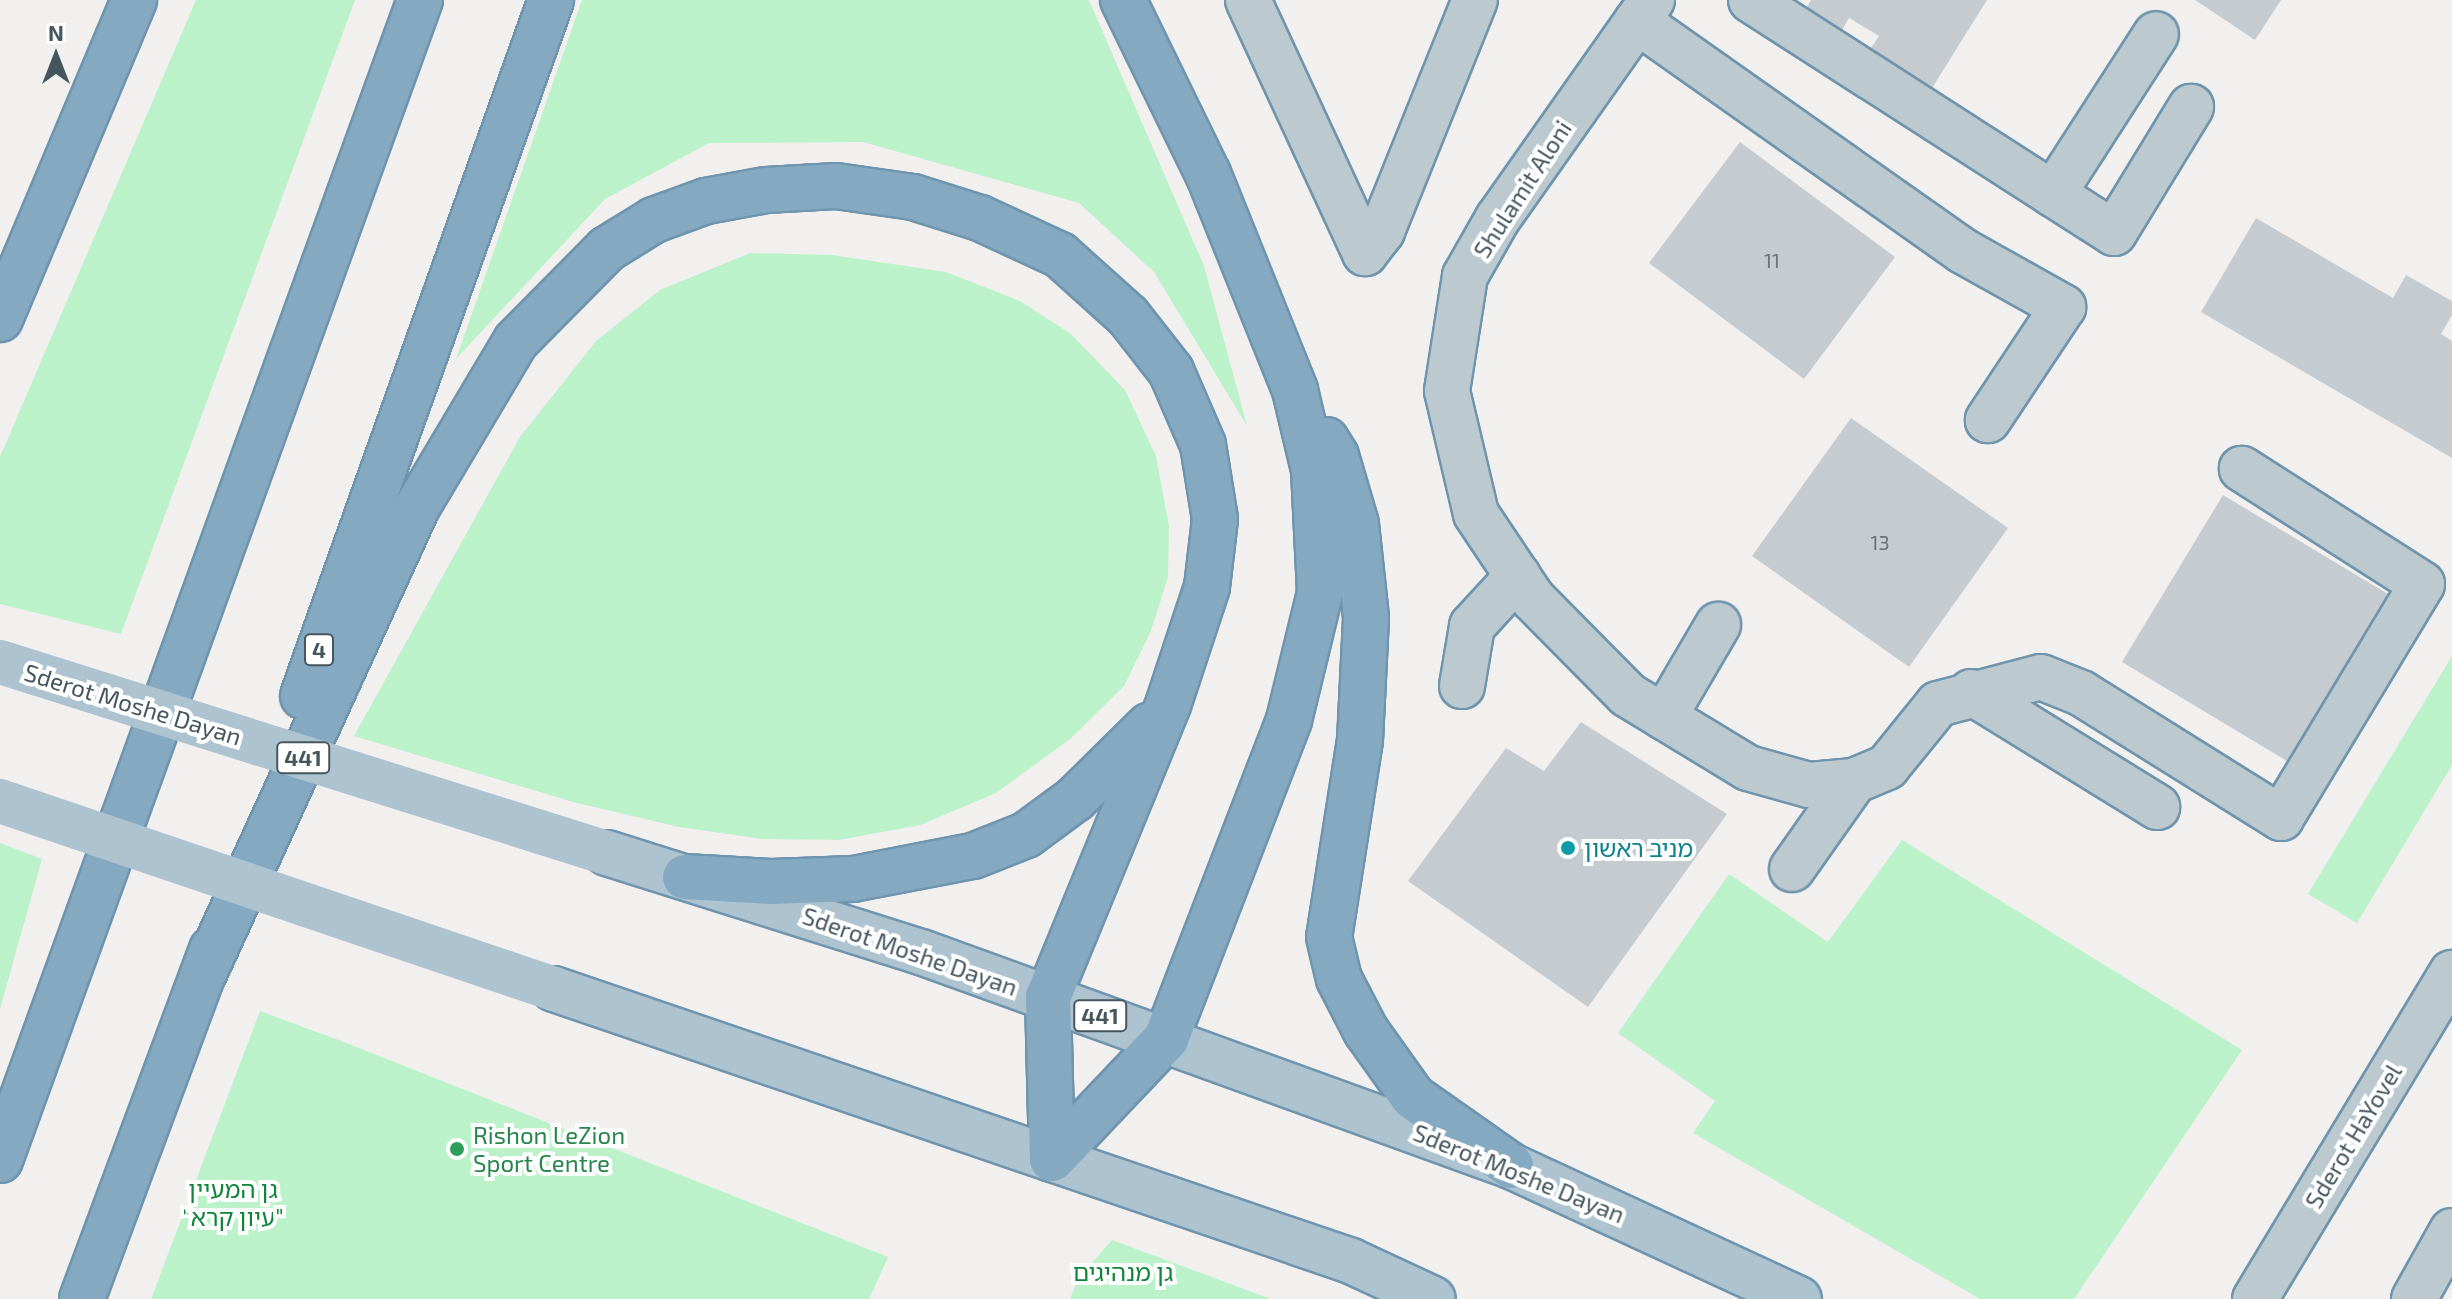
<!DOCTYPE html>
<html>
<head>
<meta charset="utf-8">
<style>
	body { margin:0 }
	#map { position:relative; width:2452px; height:1299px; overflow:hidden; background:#f2efef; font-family:"Exo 2","Noto Sans Hebrew",sans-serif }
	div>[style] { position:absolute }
	.green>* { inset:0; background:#bbf2c9 }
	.building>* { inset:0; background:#c6cbcf }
	.roads { filter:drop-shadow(2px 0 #6f94ad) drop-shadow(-2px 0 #6f94ad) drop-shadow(0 2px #6f94ad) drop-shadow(0 -2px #6f94ad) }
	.minor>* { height:44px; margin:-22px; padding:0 22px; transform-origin:22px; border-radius:22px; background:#bcc9cf }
	.major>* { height:44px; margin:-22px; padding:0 22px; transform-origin:22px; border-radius:22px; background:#adc3d0 }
	.highway>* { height:44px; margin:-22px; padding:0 22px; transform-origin:22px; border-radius:22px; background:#84a9c1 }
	.major-bridge>* { height:44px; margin:-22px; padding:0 22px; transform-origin:22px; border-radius:22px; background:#adc3d0 }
	.dots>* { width:22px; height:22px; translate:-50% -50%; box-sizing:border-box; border:4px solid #fff; border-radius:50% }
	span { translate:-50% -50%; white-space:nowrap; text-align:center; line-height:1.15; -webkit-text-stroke:8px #fff; paint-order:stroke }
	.number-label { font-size:20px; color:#66737a }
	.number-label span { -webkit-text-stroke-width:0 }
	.shield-label span { padding:2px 6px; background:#fff; border:2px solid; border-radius:6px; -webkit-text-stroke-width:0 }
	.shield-label { font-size:22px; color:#46565e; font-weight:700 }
	.street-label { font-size:24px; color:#46565e }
	.culture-label { font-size:24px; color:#0d838f }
	.left { translate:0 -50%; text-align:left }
	.leisure-label { font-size:24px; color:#27864d }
	.park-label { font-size:24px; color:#11843c }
	.north { position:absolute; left:16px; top:16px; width:80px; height:80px; -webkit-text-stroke:6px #fff; paint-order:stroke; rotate:0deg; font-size:22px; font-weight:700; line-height:32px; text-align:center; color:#46565e }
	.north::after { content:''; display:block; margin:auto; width:28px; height:36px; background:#46565e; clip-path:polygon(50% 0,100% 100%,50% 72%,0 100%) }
</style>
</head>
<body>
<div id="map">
	<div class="green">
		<div style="clip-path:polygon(196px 0,355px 0,121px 634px,0 604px,0 457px)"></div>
		<div style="clip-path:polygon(582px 0,1089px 0,1204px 266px,1247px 426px,1154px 272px,1079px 203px,863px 142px,709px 143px,605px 199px,456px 359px)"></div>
		<div style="clip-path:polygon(750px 253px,832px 255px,946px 272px,1020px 301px,1071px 334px,1125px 390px,1156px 456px,1169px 526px,1168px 577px,1151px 631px,1124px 686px,1070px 739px,996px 793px,920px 825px,839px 840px,762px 839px,679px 827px,573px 802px,354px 736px,520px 437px,596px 341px,660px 290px)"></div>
		<div style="clip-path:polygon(2452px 656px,2452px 765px,2357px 923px,2308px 894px)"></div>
		<div style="clip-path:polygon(1902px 840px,2242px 1050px,2074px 1299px,1980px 1299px,1693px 1133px,1715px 1101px,1618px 1033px,1729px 874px,1828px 942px)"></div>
		<div style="clip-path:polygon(0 843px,42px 859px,0 1009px)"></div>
		<div style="clip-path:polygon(260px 1011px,341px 1041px,888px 1257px,869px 1299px,151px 1299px)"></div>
		<div style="clip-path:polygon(1112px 1240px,1271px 1299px,1070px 1299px,1078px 1279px)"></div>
	</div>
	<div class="building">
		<div style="clip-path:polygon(1811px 0,1987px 0,1927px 96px,1865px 57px,1879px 36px,1849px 18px,1838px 37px,1802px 15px)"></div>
		<div style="clip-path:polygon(2195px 0,2281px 0,2255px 40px)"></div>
		<div style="clip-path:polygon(1740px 142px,1895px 257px,1804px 379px,1649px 263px)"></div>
		<div style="clip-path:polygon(2256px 218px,2393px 298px,2406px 275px,2452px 301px,2452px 315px,2441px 334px,2452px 341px,2452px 458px,2201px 312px)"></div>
		<div style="clip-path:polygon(1851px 418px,2008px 528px,1909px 667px,1752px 556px)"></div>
		<div style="clip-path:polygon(2223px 495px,2388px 594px,2287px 761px,2122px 662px)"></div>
		<div style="clip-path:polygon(1581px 722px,1727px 814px,1588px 1007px,1408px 881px,1506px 748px,1544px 771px)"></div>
	</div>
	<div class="roads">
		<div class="minor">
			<div style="left:1248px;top:0;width:279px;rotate:65.2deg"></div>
			<div style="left:1365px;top:253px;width:28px;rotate:-52deg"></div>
			<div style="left:1382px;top:231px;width:249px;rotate:-68.1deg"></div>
			<div style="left:1652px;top:0;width:267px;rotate:125.2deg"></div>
			<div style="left:1498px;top:218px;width:67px;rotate:119.6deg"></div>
			<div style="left:1465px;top:276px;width:116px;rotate:98.9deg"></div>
			<div style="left:1447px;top:391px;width:126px;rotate:76.7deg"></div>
			<div style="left:1476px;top:514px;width:102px;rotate:56.2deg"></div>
			<div style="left:1533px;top:599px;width:135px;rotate:45.3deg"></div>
			<div style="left:1628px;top:695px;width:140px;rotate:31.3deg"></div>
			<div style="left:1748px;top:768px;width:63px;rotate:15.6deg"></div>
			<div style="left:1809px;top:785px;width:45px;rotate:-5.1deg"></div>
			<div style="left:1854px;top:781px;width:36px;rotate:-23deg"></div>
			<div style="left:1887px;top:767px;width:81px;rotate:-51deg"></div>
			<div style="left:1938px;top:704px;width:106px;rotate:-14.7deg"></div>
			<div style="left:2041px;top:677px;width:43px;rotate:21.8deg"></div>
			<div style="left:2081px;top:693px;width:236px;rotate:32deg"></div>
			<div style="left:2281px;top:818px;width:273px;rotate:-58.9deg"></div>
			<div style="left:2422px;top:584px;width:214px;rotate:-147.4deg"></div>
			<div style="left:1751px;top:0;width:431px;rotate:32.7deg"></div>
			<div style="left:2114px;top:233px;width:148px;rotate:-58.6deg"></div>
			<div style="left:1637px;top:21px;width:399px;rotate:35.2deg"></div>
			<div style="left:1963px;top:251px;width:115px;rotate:29.2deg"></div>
			<div style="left:2063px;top:307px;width:136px;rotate:123.6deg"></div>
			<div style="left:2053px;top:194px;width:190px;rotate:-57.2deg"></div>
			<div style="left:1462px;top:686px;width:61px;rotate:-80.5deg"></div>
			<div style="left:1472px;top:626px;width:68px;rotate:-47.4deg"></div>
			<div style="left:1971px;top:692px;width:219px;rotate:31.7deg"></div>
			<div style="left:1664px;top:717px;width:107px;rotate:-59.6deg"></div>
			<div style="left:1792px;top:869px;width:108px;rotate:-54.8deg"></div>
			<div style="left:2255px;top:1299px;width:381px;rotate:-58.9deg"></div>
			<div style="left:2414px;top:1299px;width:78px;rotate:-60.8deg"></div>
		</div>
		<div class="major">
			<div style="left:607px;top:853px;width:329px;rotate:17.5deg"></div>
			<div style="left:921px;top:952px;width:628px;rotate:19.94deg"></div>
			<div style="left:1511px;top:1166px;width:317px;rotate:24.8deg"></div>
			<div style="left:554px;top:989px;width:842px;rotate:18.84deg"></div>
			<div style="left:1351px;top:1261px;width:90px;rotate:24.9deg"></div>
		</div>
		<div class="highway">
			<div style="left:0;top:319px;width:346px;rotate:-67.2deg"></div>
			<div style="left:1326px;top:440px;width:19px;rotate:58deg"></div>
			<div style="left:1336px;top:456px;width:71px;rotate:73.6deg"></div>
			<div style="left:1356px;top:524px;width:95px;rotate:83.9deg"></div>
			<div style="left:1366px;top:618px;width:122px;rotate:92.8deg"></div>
			<div style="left:1360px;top:740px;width:199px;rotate:98.9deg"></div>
			<div style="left:1329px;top:937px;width:43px;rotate:76.6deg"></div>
			<div style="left:1339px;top:979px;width:59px;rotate:62.6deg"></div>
			<div style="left:1366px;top:1031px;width:81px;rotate:54.5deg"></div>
			<div style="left:1413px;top:1097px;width:120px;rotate:35.1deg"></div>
			<div style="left:303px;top:696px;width:739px;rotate:-70.39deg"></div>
			<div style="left:685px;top:877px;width:86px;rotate:3.3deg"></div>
			<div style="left:771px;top:882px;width:82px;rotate:-2.1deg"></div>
			<div style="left:853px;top:879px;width:122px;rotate:-10.9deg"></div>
			<div style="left:973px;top:856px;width:57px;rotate:-21.6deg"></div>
			<div style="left:1026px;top:835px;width:61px;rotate:-36.3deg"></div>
			<div style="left:1075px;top:799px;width:105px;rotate:-44.6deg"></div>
			<div style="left:203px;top:975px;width:515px;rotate:-65.43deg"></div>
			<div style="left:417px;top:507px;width:193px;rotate:-59.2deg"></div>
			<div style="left:516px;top:341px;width:129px;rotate:-45.3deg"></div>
			<div style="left:607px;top:249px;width:55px;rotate:-31.7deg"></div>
			<div style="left:654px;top:220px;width:55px;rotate:-20.1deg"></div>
			<div style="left:706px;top:201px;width:61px;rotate:-10.4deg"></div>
			<div style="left:766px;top:190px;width:70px;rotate:-3.3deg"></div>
			<div style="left:836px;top:186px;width:78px;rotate:8.1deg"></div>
			<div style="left:913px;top:197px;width:70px;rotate:17.4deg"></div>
			<div style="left:980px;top:218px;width:88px;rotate:24.8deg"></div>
			<div style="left:1060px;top:255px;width:91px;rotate:41.9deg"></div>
			<div style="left:1128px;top:316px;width:70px;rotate:52deg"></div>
			<div style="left:1171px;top:371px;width:81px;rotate:66.6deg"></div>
			<div style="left:1203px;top:445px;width:75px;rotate:80.8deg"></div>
			<div style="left:1215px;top:519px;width:68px;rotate:96.7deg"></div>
			<div style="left:1207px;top:587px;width:124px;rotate:108.3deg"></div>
			<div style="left:1168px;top:705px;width:316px;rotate:112.3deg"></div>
			<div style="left:1048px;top:997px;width:162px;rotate:88.6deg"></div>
			<div style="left:1052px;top:1159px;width:166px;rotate:-46.5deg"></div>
			<div style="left:1166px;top:1039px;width:342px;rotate:-68.9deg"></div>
			<div style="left:1289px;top:720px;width:131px;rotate:-76.3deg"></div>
			<div style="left:1320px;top:593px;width:123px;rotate:-92.8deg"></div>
			<div style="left:1314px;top:470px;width:82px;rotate:-103.4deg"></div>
			<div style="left:1295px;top:390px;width:233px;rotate:-111.9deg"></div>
			<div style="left:1208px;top:174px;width:194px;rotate:-116deg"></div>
			<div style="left:0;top:1160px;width:1234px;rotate:-70.1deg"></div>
			<div style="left:82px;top:1299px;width:373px;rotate:-69.6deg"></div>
		</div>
	</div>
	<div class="major-bridge">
		<div style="left:0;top:662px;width:636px;rotate:17.47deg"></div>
		<div style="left:0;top:801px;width:585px;rotate:18.74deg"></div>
	</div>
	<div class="dots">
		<div style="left:1568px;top:848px;background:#0f9aa8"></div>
		<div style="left:457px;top:1149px;background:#2e9e5b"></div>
	</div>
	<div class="number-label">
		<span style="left:1772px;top:260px">11</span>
		<span style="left:1880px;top:542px">13</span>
	</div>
	<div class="shield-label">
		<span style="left:319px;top:650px">4</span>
		<span style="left:303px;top:758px">441</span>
		<span style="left:1100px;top:1016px">441</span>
	</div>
	<div class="street-label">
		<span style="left:1522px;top:189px;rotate:-57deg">Shulamit Aloni</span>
		<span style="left:133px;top:704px;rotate:17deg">Sderot Moshe Dayan</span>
		<span style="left:910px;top:951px;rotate:19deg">Sderot Moshe Dayan</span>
		<span style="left:2353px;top:1136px;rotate:-59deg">Sderot HaYovel</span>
		<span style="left:1519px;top:1173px;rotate:22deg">Sderot Moshe Dayan</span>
	</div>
	<div class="culture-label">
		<span class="left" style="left:1584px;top:848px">מניב ראשון</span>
	</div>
	<div class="leisure-label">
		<span class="left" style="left:473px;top:1149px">Rishon LeZion<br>Sport Centre</span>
	</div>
	<div class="park-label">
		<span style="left:233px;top:1203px">גן המעיין<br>"עיון קרא"</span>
		<span style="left:1123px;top:1272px">גן מנהיגים</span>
	</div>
	<div class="north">N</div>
</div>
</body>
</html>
